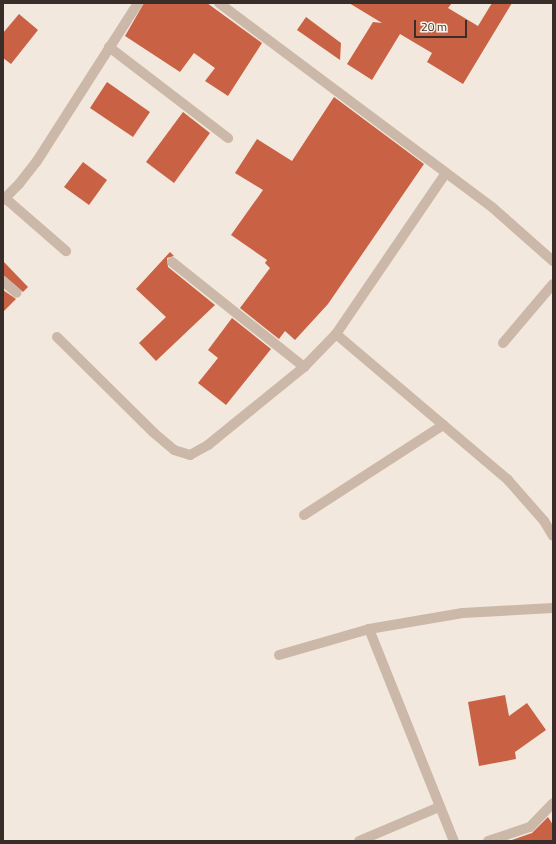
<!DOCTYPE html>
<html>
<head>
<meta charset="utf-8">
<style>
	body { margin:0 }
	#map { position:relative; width:556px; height:844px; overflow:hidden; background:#f3e8dd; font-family:"Titillium Web",sans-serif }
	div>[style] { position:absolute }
	.building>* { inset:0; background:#c96245 }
	.minor>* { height:10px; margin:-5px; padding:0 5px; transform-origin:5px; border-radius:5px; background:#ccb8a9 }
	span { translate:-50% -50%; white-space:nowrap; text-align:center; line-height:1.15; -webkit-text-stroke:4px #faf3ea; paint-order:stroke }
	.frame { position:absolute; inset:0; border:4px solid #392d29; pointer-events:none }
	.scale { position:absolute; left:414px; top:20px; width:53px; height:18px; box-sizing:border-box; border:2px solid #392d29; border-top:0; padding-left:5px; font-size:12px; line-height:14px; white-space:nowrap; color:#392d29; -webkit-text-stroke:3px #faf3ea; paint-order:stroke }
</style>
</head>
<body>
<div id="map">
	<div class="building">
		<div style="clip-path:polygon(144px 3px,207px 3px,262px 43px,228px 96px,205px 81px,215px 68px,194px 53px,180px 72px,125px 36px)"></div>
		<div style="clip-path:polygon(349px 3px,452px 3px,448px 8px,478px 26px,492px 3px,512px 3px,463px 84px,427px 62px,432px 53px,400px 34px,372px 80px,347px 64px,373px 22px,382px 23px)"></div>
		<div style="clip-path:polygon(19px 14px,38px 30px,11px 64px,3px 58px,3px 33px)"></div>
		<div style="clip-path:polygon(306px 17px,341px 43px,340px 60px,297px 30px)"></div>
		<div style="clip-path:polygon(107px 82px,150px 112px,133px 137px,90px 108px)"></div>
		<div style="clip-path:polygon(334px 97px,424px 164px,328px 304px,295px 340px,285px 331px,279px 339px,240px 308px,270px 268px,265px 263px,267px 260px,231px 235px,263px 190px,235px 173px,257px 139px,292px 161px)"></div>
		<div style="clip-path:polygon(183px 112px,210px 133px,174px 183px,146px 162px)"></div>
		<div style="clip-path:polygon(83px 162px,107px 180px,89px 205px,64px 187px)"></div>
		<div style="clip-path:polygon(170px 252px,174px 256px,167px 258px,168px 267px,215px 305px,156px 361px,139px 343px,166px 317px,136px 289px)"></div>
		<div style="clip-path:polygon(3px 261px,28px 287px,23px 292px,3px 275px)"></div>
		<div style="clip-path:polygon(3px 290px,16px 299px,3px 312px)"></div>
		<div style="clip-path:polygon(232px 318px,271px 349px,226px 405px,198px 383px,218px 358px,208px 350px)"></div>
		<div style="clip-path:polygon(505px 695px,509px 716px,527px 703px,546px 730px,515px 752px,516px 759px,479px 766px,468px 702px)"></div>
		<div style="clip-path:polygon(548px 817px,553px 825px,553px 841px,509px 841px,532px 833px)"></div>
	</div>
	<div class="minor">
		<div style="left:219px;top:3px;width:342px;rotate:36.8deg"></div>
		<div style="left:493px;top:208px;width:80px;rotate:41.5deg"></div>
		<div style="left:109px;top:47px;width:150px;rotate:37.4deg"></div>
		<div style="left:5px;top:198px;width:81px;rotate:41deg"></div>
		<div style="left:3px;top:200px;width:23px;rotate:-45deg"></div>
		<div style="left:19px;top:184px;width:29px;rotate:-52deg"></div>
		<div style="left:37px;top:161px;width:188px;rotate:-57.4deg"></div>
		<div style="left:172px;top:262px;width:169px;rotate:38.5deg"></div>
		<div style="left:3px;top:281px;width:18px;rotate:41deg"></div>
		<div style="left:336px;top:334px;width:226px;rotate:40.3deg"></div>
		<div style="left:508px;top:480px;width:55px;rotate:48.7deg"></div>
		<div style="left:544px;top:521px;width:17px;rotate:59deg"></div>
		<div style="left:57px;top:337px;width:136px;rotate:44.7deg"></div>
		<div style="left:154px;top:433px;width:26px;rotate:40deg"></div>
		<div style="left:174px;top:450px;width:17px;rotate:17deg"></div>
		<div style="left:190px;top:455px;width:21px;rotate:-29deg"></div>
		<div style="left:208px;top:445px;width:124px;rotate:-39.1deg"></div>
		<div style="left:304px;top:367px;width:46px;rotate:-45.9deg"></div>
		<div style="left:336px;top:334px;width:194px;rotate:-55.7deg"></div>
		<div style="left:503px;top:343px;width:77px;rotate:-49.7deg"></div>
		<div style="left:304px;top:515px;width:166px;rotate:-32.9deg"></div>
		<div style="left:369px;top:629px;width:228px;rotate:68.2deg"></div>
		<div style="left:279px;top:655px;width:94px;rotate:-16.1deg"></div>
		<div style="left:369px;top:629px;width:95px;rotate:-9.7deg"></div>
		<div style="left:463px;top:613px;width:90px;rotate:-3.2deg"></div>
		<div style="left:359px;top:841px;width:87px;rotate:-23deg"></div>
		<div style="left:488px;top:841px;width:44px;rotate:-18.4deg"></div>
		<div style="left:530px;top:827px;width:33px;rotate:-46deg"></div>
	</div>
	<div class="frame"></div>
	<div class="scale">20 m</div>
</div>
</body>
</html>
